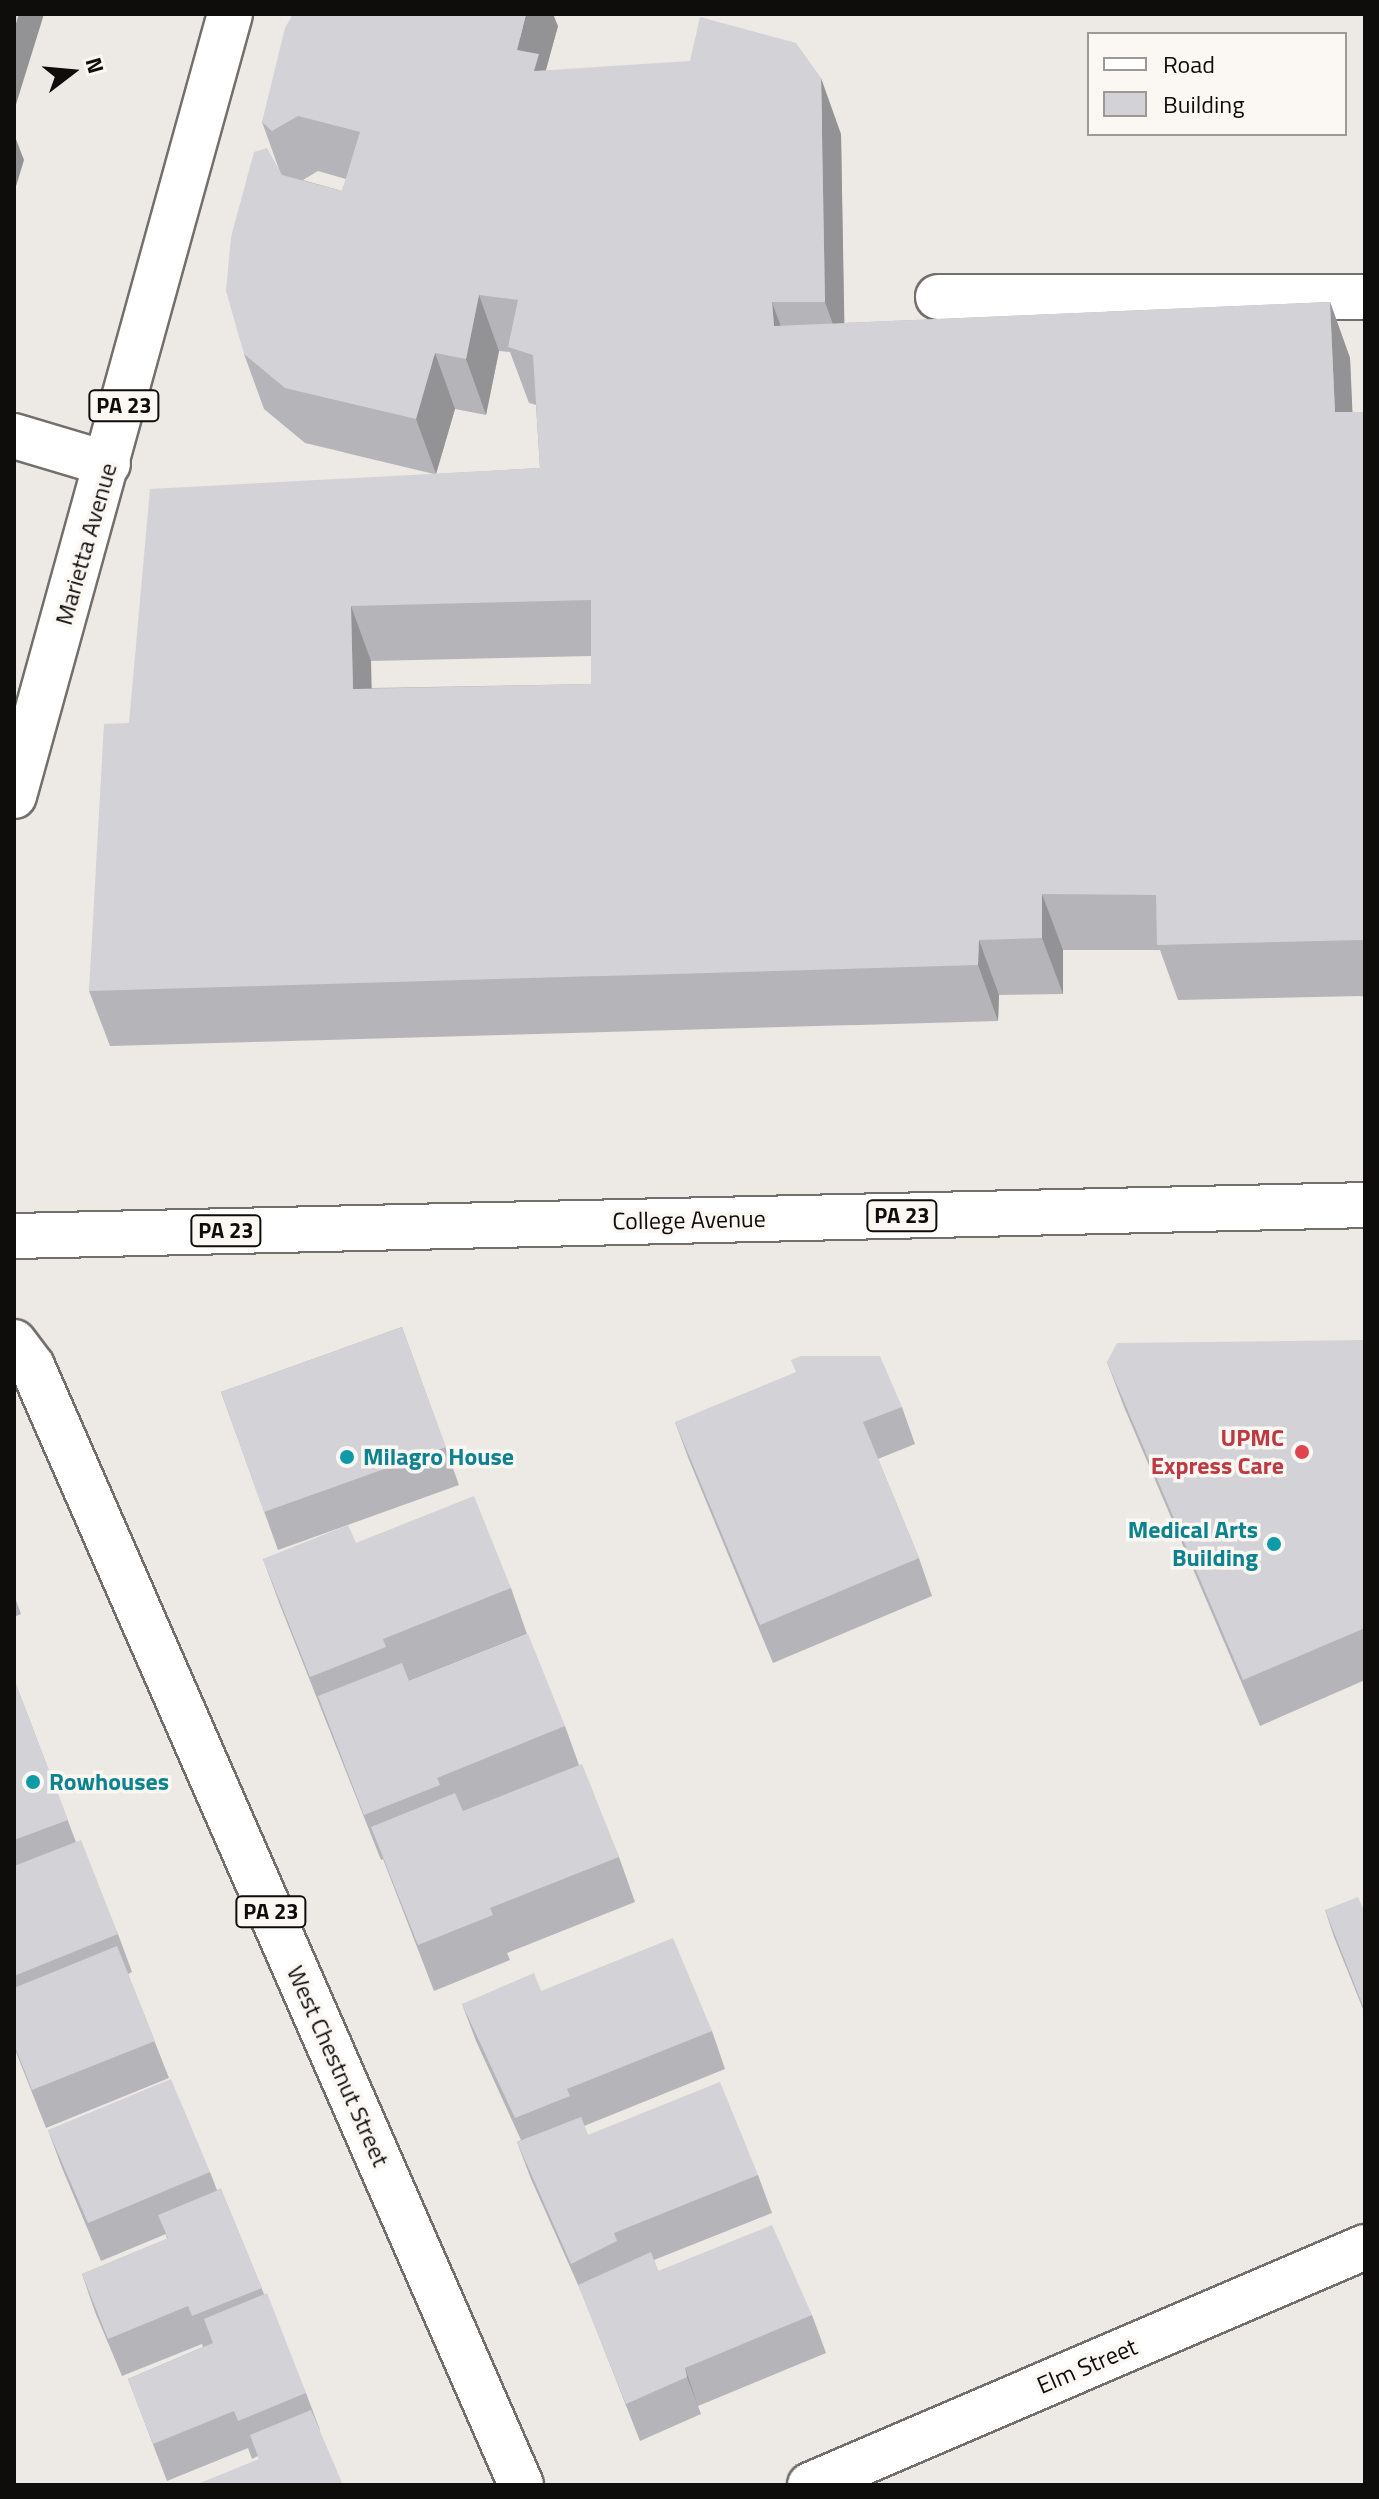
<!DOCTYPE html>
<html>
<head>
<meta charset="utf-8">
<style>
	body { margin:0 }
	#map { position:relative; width:1379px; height:2499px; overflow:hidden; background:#ede9e5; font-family:"Titillium Web",sans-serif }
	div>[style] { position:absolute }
	.roads { filter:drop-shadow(2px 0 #736f6c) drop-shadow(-2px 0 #736f6c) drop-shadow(0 2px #736f6c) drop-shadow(0 -2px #736f6c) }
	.minor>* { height:44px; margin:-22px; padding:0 22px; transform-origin:22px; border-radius:22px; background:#fff }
	.major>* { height:44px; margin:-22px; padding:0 22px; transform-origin:22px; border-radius:22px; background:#fff }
	.wall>* { inset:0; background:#b5b5b9 }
	.shaded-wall>* { inset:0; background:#939396 }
	.building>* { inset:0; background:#d2d2d7 }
	.dots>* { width:22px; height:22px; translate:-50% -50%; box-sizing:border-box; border:4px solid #fbf7f3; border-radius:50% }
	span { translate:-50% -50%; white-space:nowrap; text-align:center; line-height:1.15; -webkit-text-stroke:7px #fbf7f3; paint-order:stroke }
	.shield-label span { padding:2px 6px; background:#fbf7f3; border:2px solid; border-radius:6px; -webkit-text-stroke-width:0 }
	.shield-label { font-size:22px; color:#0e0d0c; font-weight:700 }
	.street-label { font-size:24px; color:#0e0d0c }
	.health-label { font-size:24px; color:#be3a42; font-weight:700 }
	.right { translate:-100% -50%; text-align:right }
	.culture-label { font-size:24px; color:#0d838f; font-weight:700 }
	.left { translate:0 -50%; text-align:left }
	.frame { position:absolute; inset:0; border:16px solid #0e0d0c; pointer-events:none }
	.legend { position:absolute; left:1087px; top:32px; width:260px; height:104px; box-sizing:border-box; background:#fbf7f3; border:2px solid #9c9997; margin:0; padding:10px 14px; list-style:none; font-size:24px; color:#0e0d0c }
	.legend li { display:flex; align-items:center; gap:16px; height:40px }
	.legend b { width:40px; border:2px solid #9c9997 }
	.north { position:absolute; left:32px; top:32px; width:80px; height:80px; -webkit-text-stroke:6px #fbf7f3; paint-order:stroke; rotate:74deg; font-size:22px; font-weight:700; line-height:32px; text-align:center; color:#0e0d0c }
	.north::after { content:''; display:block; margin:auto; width:28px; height:36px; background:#0e0d0c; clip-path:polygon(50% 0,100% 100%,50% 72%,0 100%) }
</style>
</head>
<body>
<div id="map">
	<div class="roads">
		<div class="minor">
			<div style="left:938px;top:297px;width:427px"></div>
			<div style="left:14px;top:436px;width:98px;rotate:16.6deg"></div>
			<div style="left:810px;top:2485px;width:604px;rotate:-23.21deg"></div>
		</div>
		<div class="major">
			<div style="left:14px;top:796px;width:811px;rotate:-74.56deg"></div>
			<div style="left:14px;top:1236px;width:1351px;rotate:-1.31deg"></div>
			<div style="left:14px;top:1342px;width:30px;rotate:53deg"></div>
			<div style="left:32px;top:1366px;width:1221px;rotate:66.39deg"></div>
		</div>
	</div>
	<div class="wall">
		<div style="clip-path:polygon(evenodd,558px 26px,546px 70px,841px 134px,844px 323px,1330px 302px,1350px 358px,1352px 412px,1365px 412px,1365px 996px,1178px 1000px,1160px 950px,1063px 950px,1063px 994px,999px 995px,998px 1021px,110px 1046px,89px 991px,129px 723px,434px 474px,305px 443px,264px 409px,244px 354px,280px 172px,262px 122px,558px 26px,318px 171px,346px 179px,342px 191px,303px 180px,318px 171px,558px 26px,499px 351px,510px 352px,529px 403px,536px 405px,540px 468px,436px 474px,455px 409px,486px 415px,499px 351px,558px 26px,591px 656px,591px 684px,371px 688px,371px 661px,591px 656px)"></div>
		<div style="clip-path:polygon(402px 1327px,459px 1485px,278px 1550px,221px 1392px)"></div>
		<div style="clip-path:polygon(1365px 1340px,1365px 1680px,1260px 1726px,1124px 1407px,1107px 1362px)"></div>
		<div style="clip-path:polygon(902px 1407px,915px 1444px,878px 1459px,919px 1558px,932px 1596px,773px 1663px,689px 1460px,675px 1422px)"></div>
		<div style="clip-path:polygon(356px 1543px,511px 1588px,527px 1634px,409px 1681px,565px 1726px,579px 1765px,619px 1857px,635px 1902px,507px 1953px,510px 1960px,434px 1991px,383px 1859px,381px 1860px,280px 1605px,263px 1559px)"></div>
		<div style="clip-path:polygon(14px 1595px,21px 1614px,14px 1617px)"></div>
		<div style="clip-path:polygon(14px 1679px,76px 1842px,118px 1934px,132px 1972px,128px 1974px,169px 2078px,46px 2128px,14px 2047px)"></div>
		<div style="clip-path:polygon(1325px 1910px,1365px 1913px,1365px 2014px,1334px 1937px)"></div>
		<div style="clip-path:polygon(541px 1991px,712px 2031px,725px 2069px,584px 2126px,588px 2135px,758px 2175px,772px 2213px,654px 2260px,658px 2271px,812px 2315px,826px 2353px,698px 2406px,701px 2414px,640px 2441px,583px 2296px,531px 2179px,517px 2142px,521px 2140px,476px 2041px,462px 2004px)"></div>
		<div style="clip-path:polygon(48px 2130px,210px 2172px,217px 2190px,221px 2189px,264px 2294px,306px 2393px,320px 2430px,259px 2459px,258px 2456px,252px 2459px,248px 2448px,167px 2481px,128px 2379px,203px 2347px,202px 2344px,122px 2376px,95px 2312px,82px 2274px,167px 2239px,166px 2234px,101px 2261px,62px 2168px)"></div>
	</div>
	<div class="shaded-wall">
		<div style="clip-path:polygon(19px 14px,44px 14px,14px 111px,14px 29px)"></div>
		<div style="clip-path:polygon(526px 14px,553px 14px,558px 26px,545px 73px,559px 109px,517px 50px)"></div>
		<div style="clip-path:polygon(821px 78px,841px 134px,845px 358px,825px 302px)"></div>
		<div style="clip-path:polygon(14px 134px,24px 160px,14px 193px)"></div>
		<div style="clip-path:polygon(479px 295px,499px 351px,486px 415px,466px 359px)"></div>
		<div style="clip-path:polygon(772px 302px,792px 357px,774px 326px)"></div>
		<div style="clip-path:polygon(1330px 302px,1350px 358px,1355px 467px,1335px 412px)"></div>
		<div style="clip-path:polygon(435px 353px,455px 409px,436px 474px,416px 419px)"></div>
		<div style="clip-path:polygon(351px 606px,371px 661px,373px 744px,353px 689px)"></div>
		<div style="clip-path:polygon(1042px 894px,1063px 950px,1063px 994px,1042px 938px)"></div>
		<div style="clip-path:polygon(979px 940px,999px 995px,998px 1021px,978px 965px)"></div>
		<div style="clip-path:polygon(685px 2368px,698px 2406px,701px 2414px,687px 2377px)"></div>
	</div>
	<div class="building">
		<div style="clip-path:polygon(14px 14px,19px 14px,14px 29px)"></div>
		<div style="clip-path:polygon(evenodd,293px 14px,526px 14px,517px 50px,539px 54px,534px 71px,690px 61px,700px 17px,796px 43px,821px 78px,825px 302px,772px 302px,774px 326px,1330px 302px,1335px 412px,1365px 412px,1365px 940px,1157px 945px,1156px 895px,1042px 894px,1042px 938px,979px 940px,978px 965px,89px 991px,104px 724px,129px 723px,150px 489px,540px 468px,533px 355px,508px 347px,518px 300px,479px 295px,466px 359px,435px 353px,416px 419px,285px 388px,244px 354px,226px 291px,231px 237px,254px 152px,267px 148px,282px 175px,342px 191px,360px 132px,298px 116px,272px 131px,262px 122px,285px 28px,293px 14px,591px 600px,591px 684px,353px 689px,351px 606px,591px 600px)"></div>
		<div style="clip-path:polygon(402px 1327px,446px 1447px,264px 1512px,221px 1392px)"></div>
		<div style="clip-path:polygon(1365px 1340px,1365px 1628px,1243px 1680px,1107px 1362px,1117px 1343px)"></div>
		<div style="clip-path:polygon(801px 1356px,880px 1356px,902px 1407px,863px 1422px,919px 1558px,760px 1625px,675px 1422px,796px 1372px,791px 1360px)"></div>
		<div style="clip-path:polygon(474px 1496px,511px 1588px,383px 1639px,386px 1647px,310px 1677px,263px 1559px,348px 1525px,356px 1543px)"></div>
		<div style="clip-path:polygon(528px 1634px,565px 1726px,437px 1778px,440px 1785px,364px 1815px,318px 1696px,402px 1663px,409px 1681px)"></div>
		<div style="clip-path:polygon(14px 1679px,68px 1820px,14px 1840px)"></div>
		<div style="clip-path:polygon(582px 1764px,619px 1857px,490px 1908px,493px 1915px,418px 1945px,371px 1827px,455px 1793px,463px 1811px)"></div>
		<div style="clip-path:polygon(81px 1840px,118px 1934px,14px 1976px,14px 1866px)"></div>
		<div style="clip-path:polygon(1358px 1897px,1365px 1913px,1365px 2011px,1325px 1910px)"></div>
		<div style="clip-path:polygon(673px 1938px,712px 2031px,567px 2089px,570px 2096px,515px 2118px,462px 2004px,534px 1973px,541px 1991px)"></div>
		<div style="clip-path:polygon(117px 1946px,155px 2041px,32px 2090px,14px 2044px,14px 1988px)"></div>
		<div style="clip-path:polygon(171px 2079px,210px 2172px,88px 2223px,48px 2130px)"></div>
		<div style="clip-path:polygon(720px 2082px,758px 2175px,614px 2233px,617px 2241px,571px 2264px,517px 2142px,581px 2117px,588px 2135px)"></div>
		<div style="clip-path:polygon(221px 2189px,262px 2288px,192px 2316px,188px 2306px,108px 2339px,82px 2274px,168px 2238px,158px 2215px)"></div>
		<div style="clip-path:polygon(772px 2225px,812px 2315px,685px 2368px,687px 2377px,626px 2404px,578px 2285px,651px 2252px,658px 2271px)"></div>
		<div style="clip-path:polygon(267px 2293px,306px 2393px,238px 2421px,234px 2411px,153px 2444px,128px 2379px,213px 2343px,204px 2319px)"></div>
		<div style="clip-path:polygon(311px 2410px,343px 2485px,195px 2485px,259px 2459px,250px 2435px)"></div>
	</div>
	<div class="dots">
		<div style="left:1302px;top:1452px;background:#e0444e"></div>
		<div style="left:347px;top:1457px;background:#0f9aa8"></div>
		<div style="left:1274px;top:1544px;background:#0f9aa8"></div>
		<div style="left:33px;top:1782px;background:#0f9aa8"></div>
	</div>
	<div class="shield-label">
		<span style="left:124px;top:406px">PA 23</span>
		<span style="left:902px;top:1216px">PA 23</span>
		<span style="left:226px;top:1231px">PA 23</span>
		<span style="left:271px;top:1912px">PA 23</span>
	</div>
	<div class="street-label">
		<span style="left:86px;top:544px;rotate:-74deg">Marietta Avenue</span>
		<span style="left:689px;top:1220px;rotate:-1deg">College Avenue</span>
		<span style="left:338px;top:2066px;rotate:66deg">West Chestnut Street</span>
		<span style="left:1087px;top:2366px;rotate:-23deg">Elm Street</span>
	</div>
	<div class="health-label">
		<span class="right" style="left:1284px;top:1452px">UPMC<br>Express Care</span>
	</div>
	<div class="culture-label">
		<span class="left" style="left:363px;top:1457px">Milagro House</span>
		<span class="right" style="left:1258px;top:1544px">Medical Arts<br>Building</span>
		<span class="left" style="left:49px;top:1782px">Rowhouses</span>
	</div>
	<div class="frame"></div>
	<ul class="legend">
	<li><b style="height:10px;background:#fff"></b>Road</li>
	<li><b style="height:22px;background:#d2d2d7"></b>Building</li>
	</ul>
	<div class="north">N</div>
</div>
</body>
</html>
